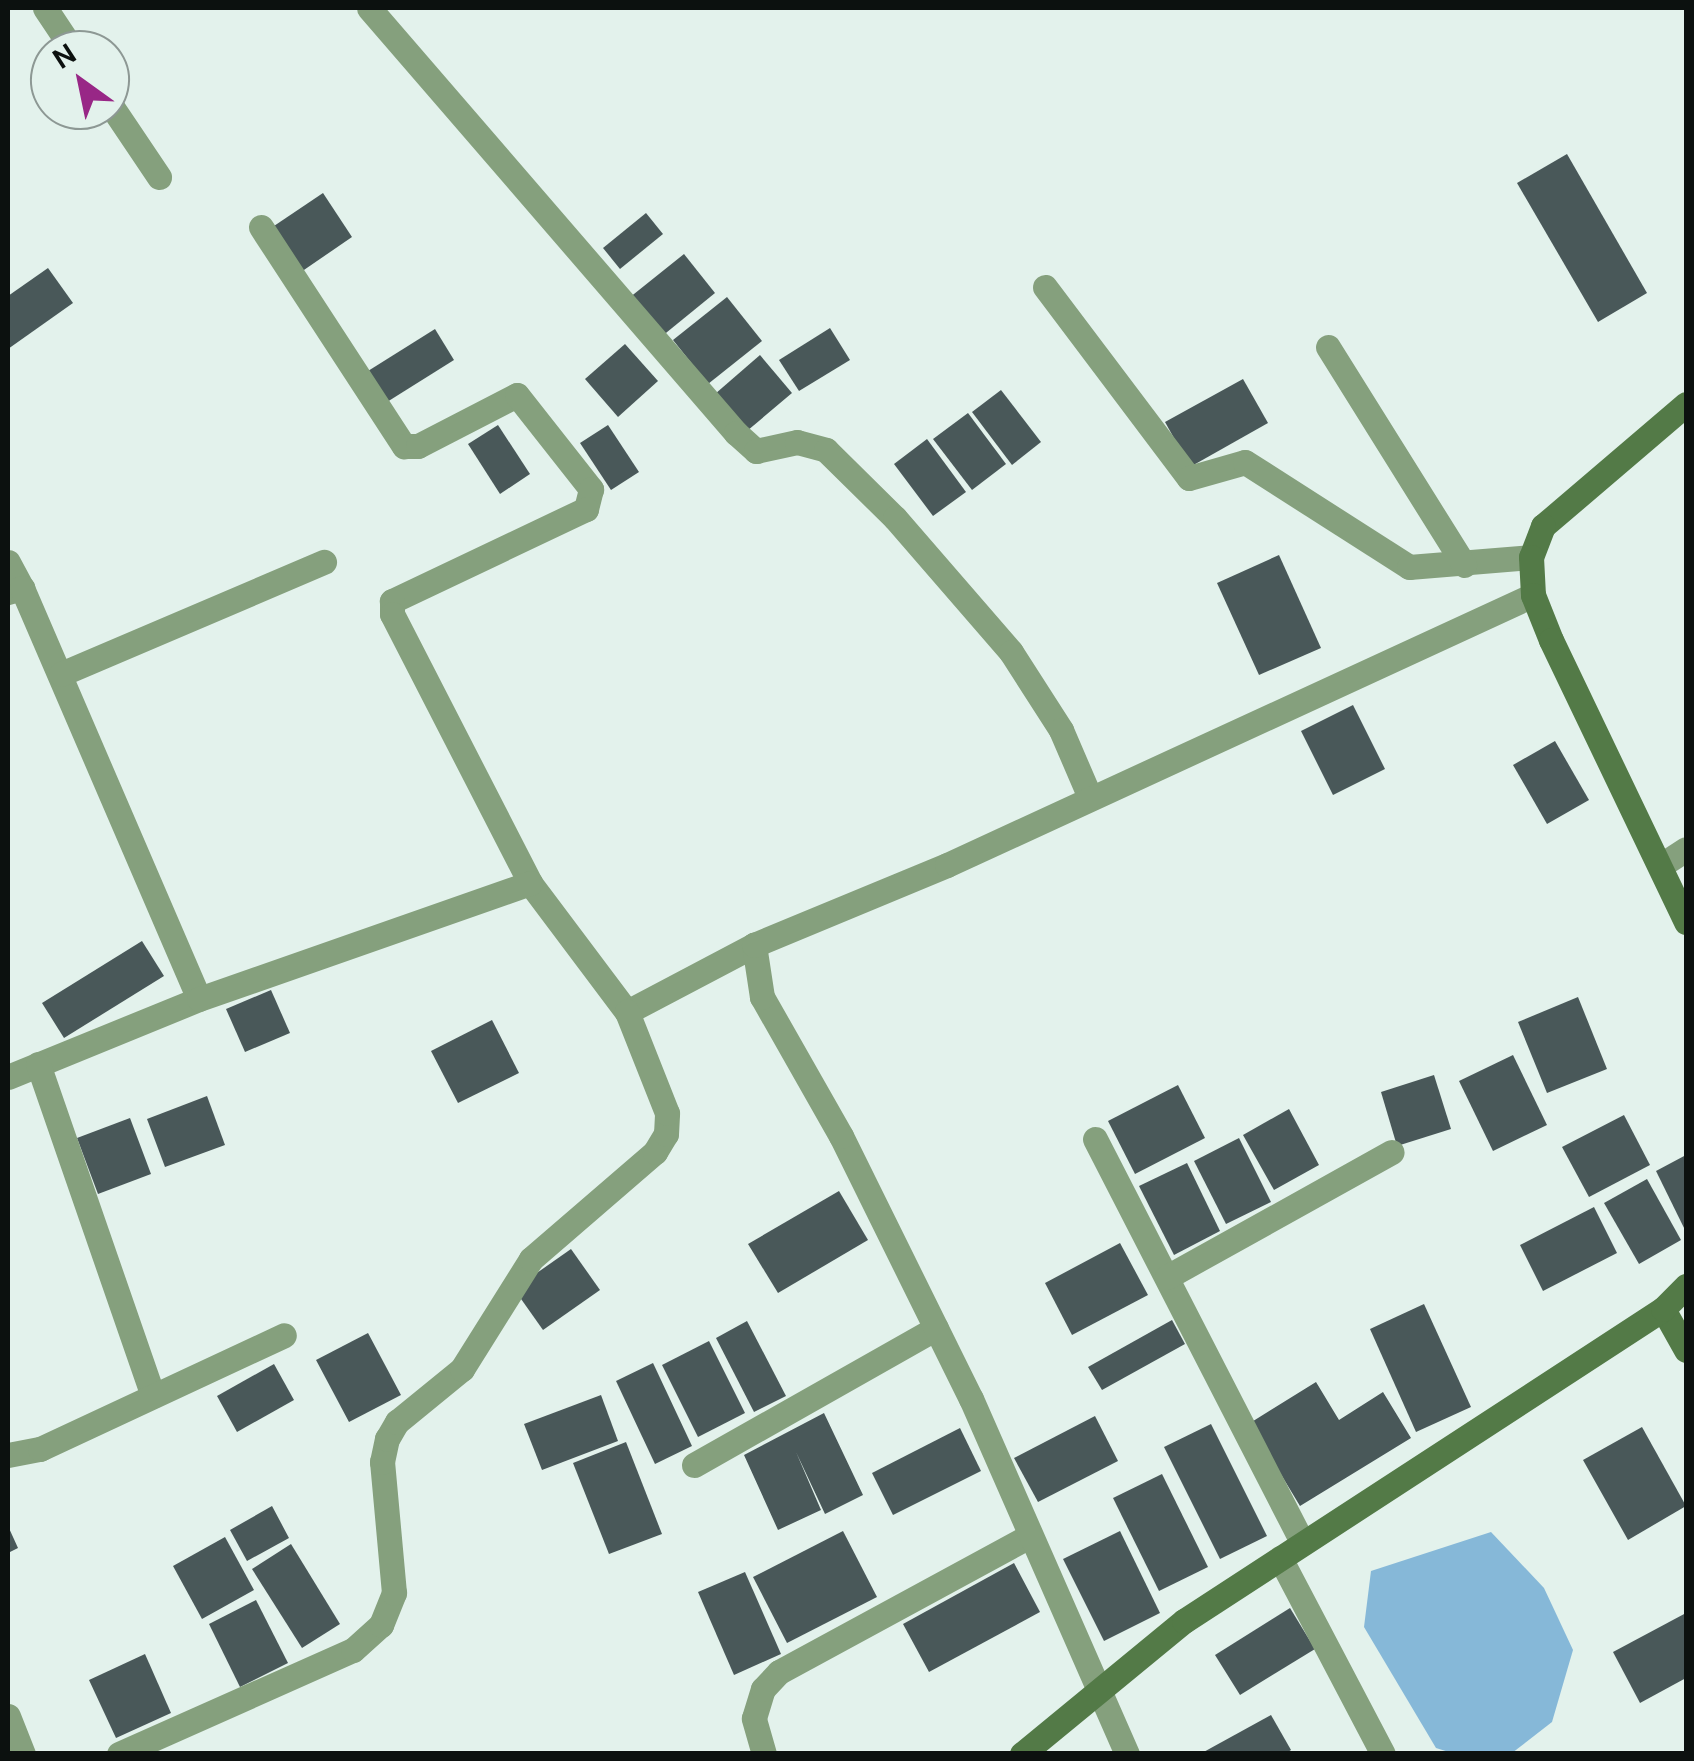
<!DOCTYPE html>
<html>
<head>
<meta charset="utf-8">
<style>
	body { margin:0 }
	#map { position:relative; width:1694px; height:1761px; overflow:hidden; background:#e3f2ec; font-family:"DM Sans",sans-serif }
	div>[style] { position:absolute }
	.water>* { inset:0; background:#86b8d8 }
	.building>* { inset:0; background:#495859 }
	.street>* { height:25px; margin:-12.5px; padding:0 12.5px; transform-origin:12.5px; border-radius:12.5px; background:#85a07d }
	.secondary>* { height:25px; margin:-12.5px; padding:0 12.5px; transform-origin:12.5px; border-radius:12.5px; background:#537a47 }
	span { translate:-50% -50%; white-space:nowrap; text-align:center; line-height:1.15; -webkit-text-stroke:10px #e3f2ec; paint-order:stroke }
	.frame { position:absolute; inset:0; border:10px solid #0c110f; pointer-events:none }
	.north { position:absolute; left:30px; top:30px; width:100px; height:100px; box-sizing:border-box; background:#e3f2ec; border:2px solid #8d9894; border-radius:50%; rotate:327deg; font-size:28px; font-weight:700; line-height:40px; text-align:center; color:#0c110f }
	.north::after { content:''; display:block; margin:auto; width:35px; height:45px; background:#982786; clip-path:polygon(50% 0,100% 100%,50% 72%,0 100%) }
</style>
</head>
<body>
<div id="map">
	<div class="water">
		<div style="clip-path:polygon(1491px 1532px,1544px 1588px,1573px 1650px,1552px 1722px,1512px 1753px,1452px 1753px,1436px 1748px,1364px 1627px,1371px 1571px)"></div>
	</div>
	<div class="building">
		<div style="clip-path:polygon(1567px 154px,1647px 293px,1598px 322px,1517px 183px)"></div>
		<div style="clip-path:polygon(323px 193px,352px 237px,301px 272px,271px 228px)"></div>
		<div style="clip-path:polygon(646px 213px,663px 234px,620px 269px,603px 248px)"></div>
		<div style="clip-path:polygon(684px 254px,715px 293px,661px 337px,629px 298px)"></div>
		<div style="clip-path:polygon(48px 268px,73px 303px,8px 349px,8px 296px)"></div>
		<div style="clip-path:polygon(727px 297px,762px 341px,708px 384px,673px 340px)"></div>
		<div style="clip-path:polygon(830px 328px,850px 360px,799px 391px,779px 360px)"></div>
		<div style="clip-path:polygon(435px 329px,454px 360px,387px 402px,368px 371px)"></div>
		<div style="clip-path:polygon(625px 344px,658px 381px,618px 417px,585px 379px)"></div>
		<div style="clip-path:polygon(760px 355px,792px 393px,747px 431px,715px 394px)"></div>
		<div style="clip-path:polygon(1243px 379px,1268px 423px,1190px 467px,1165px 422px)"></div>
		<div style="clip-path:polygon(1001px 390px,1041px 442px,1012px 465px,972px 412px)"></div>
		<div style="clip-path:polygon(968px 413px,1006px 464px,972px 490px,933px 439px)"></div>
		<div style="clip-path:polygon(498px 425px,530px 474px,500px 494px,468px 444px)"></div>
		<div style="clip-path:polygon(608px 425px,639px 472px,611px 490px,580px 443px)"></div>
		<div style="clip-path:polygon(927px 439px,966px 492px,933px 516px,894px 464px)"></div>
		<div style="clip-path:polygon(1279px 555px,1321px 648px,1259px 675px,1217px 583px)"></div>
		<div style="clip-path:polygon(1353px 705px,1385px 769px,1333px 795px,1301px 731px)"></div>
		<div style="clip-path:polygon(1555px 741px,1589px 800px,1547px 824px,1513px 765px)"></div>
		<div style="clip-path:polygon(142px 941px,164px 976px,64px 1038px,42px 1003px)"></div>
		<div style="clip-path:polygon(271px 990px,290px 1033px,245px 1052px,226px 1009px)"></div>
		<div style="clip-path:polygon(1578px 997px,1607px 1069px,1547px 1093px,1518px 1022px)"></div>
		<div style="clip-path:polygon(492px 1020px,519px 1073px,458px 1103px,431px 1051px)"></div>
		<div style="clip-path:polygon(1513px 1055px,1547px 1125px,1493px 1151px,1459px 1081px)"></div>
		<div style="clip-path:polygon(1434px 1075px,1451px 1129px,1397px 1146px,1381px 1092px)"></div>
		<div style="clip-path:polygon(1178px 1085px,1205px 1138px,1135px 1174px,1108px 1121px)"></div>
		<div style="clip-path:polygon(207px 1096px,225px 1145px,165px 1167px,147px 1119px)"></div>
		<div style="clip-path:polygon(1289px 1109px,1319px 1165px,1274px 1190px,1243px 1135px)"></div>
		<div style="clip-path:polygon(1624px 1115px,1650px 1165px,1589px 1197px,1562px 1147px)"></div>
		<div style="clip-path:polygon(130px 1118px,151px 1174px,98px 1194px,77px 1138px)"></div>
		<div style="clip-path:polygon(1239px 1138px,1271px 1202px,1226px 1224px,1194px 1161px)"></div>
		<div style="clip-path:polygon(1686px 1155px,1686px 1232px,1656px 1171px)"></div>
		<div style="clip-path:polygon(1187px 1163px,1220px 1231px,1174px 1255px,1139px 1186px)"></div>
		<div style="clip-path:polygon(1647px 1179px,1681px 1240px,1639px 1264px,1604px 1203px)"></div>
		<div style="clip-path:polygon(839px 1191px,868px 1240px,778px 1293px,748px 1244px)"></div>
		<div style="clip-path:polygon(1594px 1207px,1617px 1253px,1543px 1291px,1520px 1245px)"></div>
		<div style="clip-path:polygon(1120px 1243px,1148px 1295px,1072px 1335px,1045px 1283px)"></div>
		<div style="clip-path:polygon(571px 1249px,600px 1290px,543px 1330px,514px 1289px)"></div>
		<div style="clip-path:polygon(1424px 1304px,1471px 1407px,1416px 1432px,1370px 1329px)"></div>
		<div style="clip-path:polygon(1172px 1320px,1185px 1344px,1102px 1390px,1088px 1367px)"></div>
		<div style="clip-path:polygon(747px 1321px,786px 1396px,754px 1412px,716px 1338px)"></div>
		<div style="clip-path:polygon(368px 1333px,401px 1395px,349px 1422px,316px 1360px)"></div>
		<div style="clip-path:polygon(709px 1341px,745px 1413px,698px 1437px,662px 1365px)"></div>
		<div style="clip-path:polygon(653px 1363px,692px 1446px,655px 1464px,616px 1381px)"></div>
		<div style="clip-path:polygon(274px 1364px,294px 1400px,237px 1432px,217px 1396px)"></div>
		<div style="clip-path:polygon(1316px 1382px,1339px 1420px,1383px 1392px,1411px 1438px,1300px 1506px,1250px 1423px)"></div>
		<div style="clip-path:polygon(601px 1395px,618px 1441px,542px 1470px,524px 1424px)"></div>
		<div style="clip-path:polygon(824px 1413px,863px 1495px,825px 1514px,796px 1452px,821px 1510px,778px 1530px,744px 1455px)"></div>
		<div style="clip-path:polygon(1095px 1416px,1118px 1461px,1038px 1502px,1014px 1458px)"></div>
		<div style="clip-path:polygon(1211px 1424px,1267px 1536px,1220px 1559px,1164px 1447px)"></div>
		<div style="clip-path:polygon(1642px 1427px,1686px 1506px,1628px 1540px,1583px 1460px)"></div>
		<div style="clip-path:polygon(960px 1428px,981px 1471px,893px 1515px,872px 1473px)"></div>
		<div style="clip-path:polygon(626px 1442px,662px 1534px,609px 1554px,573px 1463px)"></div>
		<div style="clip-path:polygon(1162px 1474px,1208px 1567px,1159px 1591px,1113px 1498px)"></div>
		<div style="clip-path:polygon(272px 1506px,289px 1538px,247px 1561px,230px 1530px)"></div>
		<div style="clip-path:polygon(8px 1526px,18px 1548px,8px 1553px)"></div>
		<div style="clip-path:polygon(843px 1531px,877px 1597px,787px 1643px,753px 1577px)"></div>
		<div style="clip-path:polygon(1120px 1531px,1160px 1613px,1104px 1641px,1063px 1559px)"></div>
		<div style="clip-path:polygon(225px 1537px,254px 1590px,202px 1619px,173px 1566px)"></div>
		<div style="clip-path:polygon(291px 1544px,340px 1624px,302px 1648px,252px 1569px)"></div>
		<div style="clip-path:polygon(1014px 1563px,1040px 1612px,929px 1672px,903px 1624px)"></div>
		<div style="clip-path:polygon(745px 1572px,781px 1654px,734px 1675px,698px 1592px)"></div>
		<div style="clip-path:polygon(256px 1600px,288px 1663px,240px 1687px,209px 1624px)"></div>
		<div style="clip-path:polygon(1290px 1608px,1315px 1649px,1240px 1695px,1215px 1655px)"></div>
		<div style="clip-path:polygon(1686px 1613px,1686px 1678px,1640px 1703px,1613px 1652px)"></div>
		<div style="clip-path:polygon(145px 1654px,171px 1713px,116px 1738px,89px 1680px)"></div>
		<div style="clip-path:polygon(1271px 1715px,1291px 1750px,1285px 1754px,1200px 1754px)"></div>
	</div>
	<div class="street">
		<div style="left:45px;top:8px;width:50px;rotate:56.3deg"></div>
		<div style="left:369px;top:8px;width:562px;rotate:49.19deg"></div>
		<div style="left:736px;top:433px;width:27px;rotate:42deg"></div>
		<div style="left:756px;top:451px;width:42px;rotate:-12.4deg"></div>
		<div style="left:797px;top:442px;width:30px;rotate:15deg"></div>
		<div style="left:826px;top:450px;width:97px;rotate:44.6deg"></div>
		<div style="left:895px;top:518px;width:177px;rotate:49.1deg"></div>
		<div style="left:1011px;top:652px;width:93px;rotate:57.3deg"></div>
		<div style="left:1061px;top:730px;width:71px;rotate:66.7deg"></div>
		<div style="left:110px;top:104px;width:88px;rotate:56.1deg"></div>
		<div style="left:261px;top:227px;width:262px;rotate:56.9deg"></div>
		<div style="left:404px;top:446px;width:14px"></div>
		<div style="left:418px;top:446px;width:111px;rotate:-27.3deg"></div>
		<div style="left:517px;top:395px;width:120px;rotate:51.8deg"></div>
		<div style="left:591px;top:489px;width:21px;rotate:104deg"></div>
		<div style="left:586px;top:509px;width:215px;rotate:154.6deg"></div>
		<div style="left:392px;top:601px;width:13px;rotate:90deg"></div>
		<div style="left:392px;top:614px;width:302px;rotate:62.8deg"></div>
		<div style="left:530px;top:883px;width:161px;rotate:53.1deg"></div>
		<div style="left:627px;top:1012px;width:144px;rotate:-27.8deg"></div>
		<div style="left:1045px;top:287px;width:239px;rotate:53deg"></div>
		<div style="left:1189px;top:478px;width:58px;rotate:-15.9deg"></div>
		<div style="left:1245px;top:462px;width:195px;rotate:32.6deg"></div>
		<div style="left:1409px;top:567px;width:122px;rotate:-4.7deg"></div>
		<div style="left:1328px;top:347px;width:257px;rotate:58deg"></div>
		<div style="left:8px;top:562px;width:30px;rotate:62deg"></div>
		<div style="left:8px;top:592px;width:15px;rotate:-16deg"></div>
		<div style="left:22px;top:588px;width:447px;rotate:66.7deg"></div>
		<div style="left:199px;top:999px;width:206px;rotate:157.8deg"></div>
		<div style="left:61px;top:674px;width:286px;rotate:-23.1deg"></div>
		<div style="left:1663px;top:864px;width:27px;rotate:-33deg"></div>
		<div style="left:199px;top:999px;width:351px;rotate:-19.3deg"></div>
		<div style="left:38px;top:1064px;width:351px;rotate:70.9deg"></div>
		<div style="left:1095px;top:1139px;width:454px;rotate:62.8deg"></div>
		<div style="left:1167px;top:1277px;width:257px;rotate:-29.1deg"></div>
		<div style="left:8px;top:1455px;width:33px;rotate:-11deg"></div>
		<div style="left:40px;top:1449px;width:269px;rotate:-25deg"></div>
		<div style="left:694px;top:1465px;width:278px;rotate:-29.5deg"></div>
		<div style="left:1280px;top:1558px;width:221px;rotate:62.3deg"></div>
		<div style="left:8px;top:1716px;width:41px;rotate:68.5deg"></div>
		<div style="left:119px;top:1754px;width:256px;rotate:-24deg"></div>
		<div style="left:353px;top:1650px;width:38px;rotate:-42deg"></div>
		<div style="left:381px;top:1625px;width:35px;rotate:-68deg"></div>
		<div style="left:394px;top:1593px;width:132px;rotate:-95.2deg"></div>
		<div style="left:382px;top:1462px;width:24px;rotate:-78deg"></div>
		<div style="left:387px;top:1439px;width:20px;rotate:-60deg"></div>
		<div style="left:397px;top:1422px;width:84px;rotate:-39.2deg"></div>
		<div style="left:462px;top:1369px;width:130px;rotate:-57.9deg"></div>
		<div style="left:531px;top:1259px;width:164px;rotate:-40.8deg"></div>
		<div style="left:655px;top:1152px;width:21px;rotate:-59deg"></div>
		<div style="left:666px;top:1134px;width:21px;rotate:-87deg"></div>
		<div style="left:667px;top:1113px;width:109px;rotate:-111.6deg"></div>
		<div style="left:764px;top:1754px;width:37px;rotate:-106deg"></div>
		<div style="left:754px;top:1718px;width:30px;rotate:-73deg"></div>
		<div style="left:763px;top:1689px;width:23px;rotate:-47deg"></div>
		<div style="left:779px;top:1672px;width:285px;rotate:-28.5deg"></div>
		<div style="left:1127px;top:1754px;width:388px;rotate:-113.7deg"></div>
		<div style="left:971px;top:1399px;width:293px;rotate:-116.3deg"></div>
		<div style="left:841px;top:1136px;width:160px;rotate:-119.6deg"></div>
		<div style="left:762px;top:997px;width:53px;rotate:-98.7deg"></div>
		<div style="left:754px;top:945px;width:209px;rotate:-22.5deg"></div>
		<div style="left:947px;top:865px;width:645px;rotate:-24.74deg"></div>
	</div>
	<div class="secondary">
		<div style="left:1686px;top:404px;width:188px;rotate:139.5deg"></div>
		<div style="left:1543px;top:526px;width:33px;rotate:111deg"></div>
		<div style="left:1531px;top:557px;width:38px;rotate:87deg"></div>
		<div style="left:1533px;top:595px;width:48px;rotate:68.2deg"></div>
		<div style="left:1551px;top:640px;width:313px;rotate:64.4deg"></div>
		<div style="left:1663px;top:1309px;width:47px;rotate:60.7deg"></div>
		<div style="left:1022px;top:1754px;width:210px;rotate:-39.4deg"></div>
		<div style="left:1184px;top:1621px;width:572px;rotate:-33.08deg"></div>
		<div style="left:1663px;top:1309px;width:33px;rotate:-45deg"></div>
	</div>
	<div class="frame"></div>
	<div class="north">N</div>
</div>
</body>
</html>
